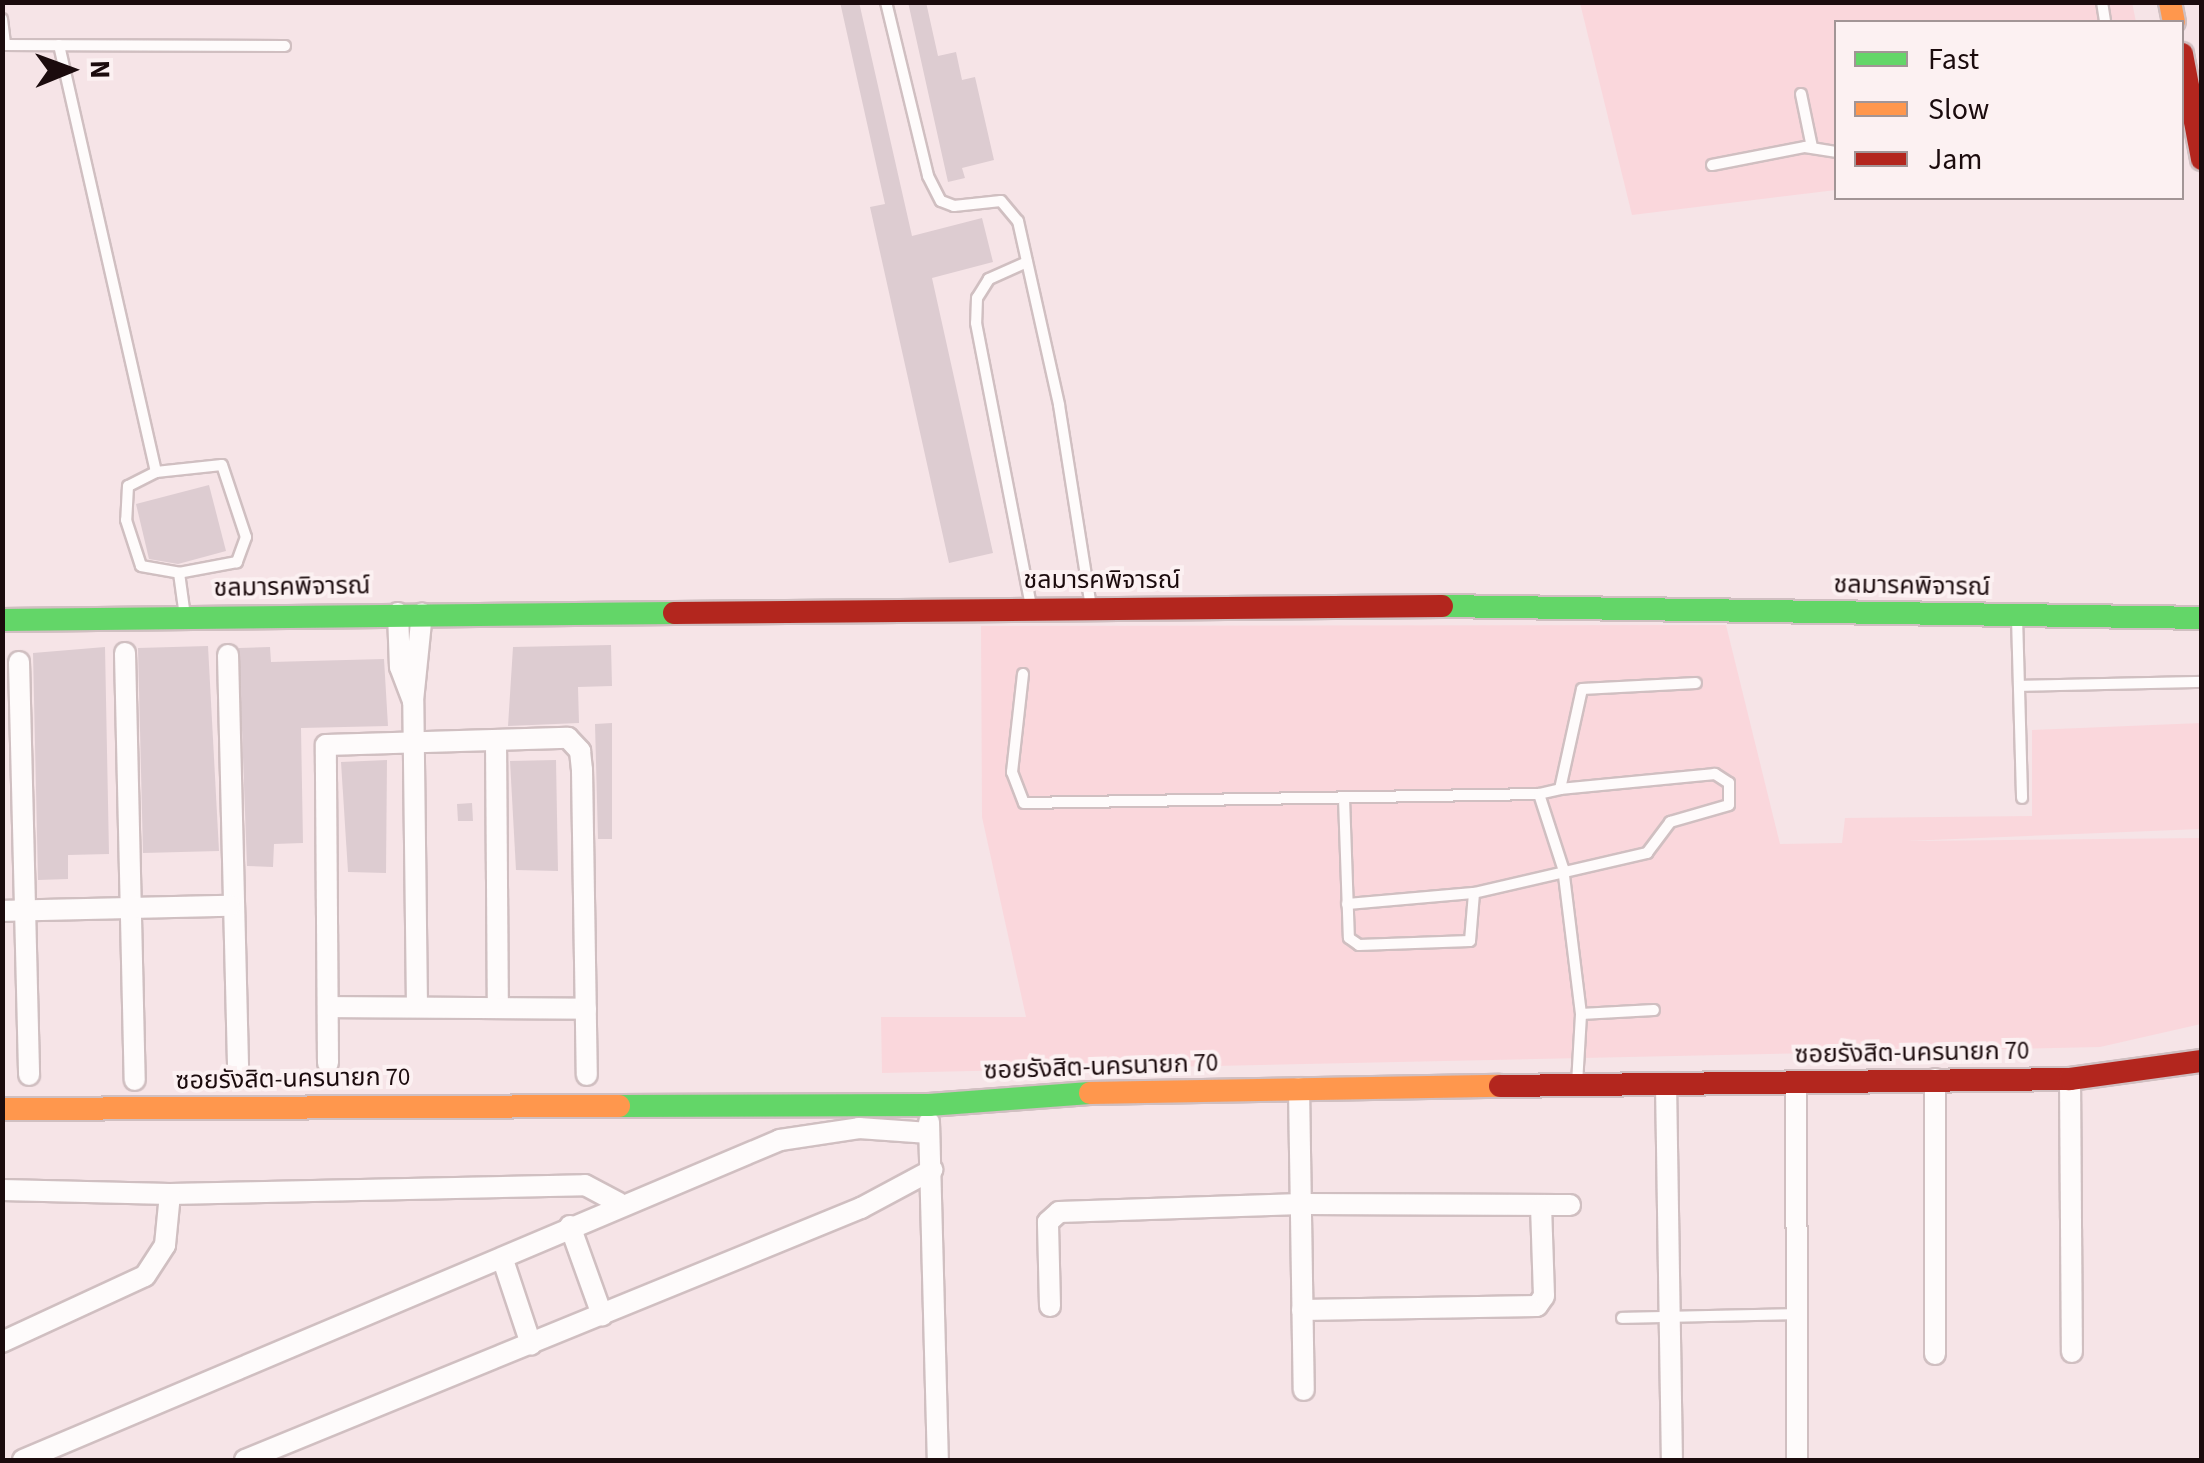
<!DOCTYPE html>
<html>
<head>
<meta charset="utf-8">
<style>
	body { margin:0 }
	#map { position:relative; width:2204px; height:1463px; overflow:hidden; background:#f6e4e7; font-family:"Source Sans 3","Noto Sans Thai",sans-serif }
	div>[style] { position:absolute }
	.built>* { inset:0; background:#fad7dc }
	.building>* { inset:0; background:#ddccd1 }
	.roads { filter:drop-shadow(2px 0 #d0bfc1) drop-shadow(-2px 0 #d0bfc1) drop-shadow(0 2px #d0bfc1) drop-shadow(0 -2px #d0bfc1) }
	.lane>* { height:10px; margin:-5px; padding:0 5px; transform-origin:5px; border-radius:5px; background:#fefbfb }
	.street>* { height:20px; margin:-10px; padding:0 10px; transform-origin:10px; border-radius:10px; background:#fefbfb }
	.fast>* { height:22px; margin:-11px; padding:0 11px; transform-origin:11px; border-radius:11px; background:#63d668 }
	.slow>* { height:22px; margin:-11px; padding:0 11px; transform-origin:11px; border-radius:11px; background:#ff974d }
	.jam>* { height:22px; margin:-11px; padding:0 11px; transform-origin:11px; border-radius:11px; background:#b3261e }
	span { translate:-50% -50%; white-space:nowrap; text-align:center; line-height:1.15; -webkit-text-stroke:8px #fcf1f2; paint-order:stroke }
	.street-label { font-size:25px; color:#1b0b0d }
	.frame { position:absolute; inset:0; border:5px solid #1b0b0d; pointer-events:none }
	.legend { position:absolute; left:1834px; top:20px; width:350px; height:180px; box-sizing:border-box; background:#fcf1f2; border:2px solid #a29596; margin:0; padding:12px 18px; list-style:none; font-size:30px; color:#1b0b0d }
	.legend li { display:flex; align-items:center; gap:20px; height:50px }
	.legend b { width:50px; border:2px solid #a29596 }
	.north { position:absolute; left:20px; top:20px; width:100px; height:100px; -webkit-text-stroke:8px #fcf1f2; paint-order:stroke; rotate:89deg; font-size:28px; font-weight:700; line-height:40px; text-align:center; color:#1b0b0d }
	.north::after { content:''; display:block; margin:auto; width:35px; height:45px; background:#1b0b0d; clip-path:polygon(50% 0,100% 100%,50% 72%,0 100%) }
</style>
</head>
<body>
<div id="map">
	<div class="built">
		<div style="clip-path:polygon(2132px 2px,2136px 22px,1836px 22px,1836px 190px,1632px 215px,1580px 3px)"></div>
		<div style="clip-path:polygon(1726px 625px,1780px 844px,1842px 843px,1845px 818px,2032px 816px,2032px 730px,2201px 723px,2201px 829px,1906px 841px,2201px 838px,2201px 1024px,2100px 1047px,882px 1073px,881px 1017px,1026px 1017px,982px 817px,981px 626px)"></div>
	</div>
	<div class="building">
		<div style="clip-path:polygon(840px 2px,859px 2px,912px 236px,982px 218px,993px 262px,932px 278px,993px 553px,949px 563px,870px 207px,885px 204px)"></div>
		<div style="clip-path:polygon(908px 2px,926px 2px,938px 56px,956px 52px,962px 80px,975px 77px,994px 160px,962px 168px,965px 178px,948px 182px)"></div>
		<div style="clip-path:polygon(209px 485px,226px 551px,178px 564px,149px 559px,136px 504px)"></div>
		<div style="clip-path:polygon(611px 645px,612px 686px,578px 687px,579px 723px,508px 726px,513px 647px)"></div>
		<div style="clip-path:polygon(208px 646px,219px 851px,143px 853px,138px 648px)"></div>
		<div style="clip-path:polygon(105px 647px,109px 854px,68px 855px,68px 879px,38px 880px,33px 653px)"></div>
		<div style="clip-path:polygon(270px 647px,271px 662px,384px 659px,388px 726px,301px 728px,303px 843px,274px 844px,273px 867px,247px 866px,239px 648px)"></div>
		<div style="clip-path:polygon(612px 723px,612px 839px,598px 839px,595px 724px)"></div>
		<div style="clip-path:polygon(387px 760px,386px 873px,348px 872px,341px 762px)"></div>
		<div style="clip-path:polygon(556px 760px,558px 871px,516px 870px,510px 761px)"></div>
		<div style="clip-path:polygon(472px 803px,473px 821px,458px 821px,457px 804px)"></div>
	</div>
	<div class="roads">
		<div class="lane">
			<div style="left:886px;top:2px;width:179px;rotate:76.4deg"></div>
			<div style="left:928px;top:176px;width:28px;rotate:63deg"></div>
			<div style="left:941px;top:201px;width:14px;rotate:21deg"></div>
			<div style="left:954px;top:206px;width:47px;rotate:-6.1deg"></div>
			<div style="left:1001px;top:201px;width:26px;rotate:50deg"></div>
			<div style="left:1018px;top:221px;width:189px;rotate:77.4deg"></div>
			<div style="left:1059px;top:405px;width:205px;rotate:81deg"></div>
			<div style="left:2102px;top:2px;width:20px;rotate:81deg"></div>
			<div style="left:2px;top:19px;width:26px;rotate:83deg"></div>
			<div style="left:2px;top:45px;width:283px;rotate:0.2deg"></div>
			<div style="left:59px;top:45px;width:438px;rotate:77.2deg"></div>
			<div style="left:156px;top:472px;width:31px;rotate:153deg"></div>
			<div style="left:128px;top:486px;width:34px;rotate:93deg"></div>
			<div style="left:126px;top:520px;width:48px;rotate:71.9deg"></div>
			<div style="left:141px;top:566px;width:39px;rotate:10deg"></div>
			<div style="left:179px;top:573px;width:43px;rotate:82.1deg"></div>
			<div style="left:1801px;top:94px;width:54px;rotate:78.3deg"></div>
			<div style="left:1712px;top:165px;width:95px;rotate:-11deg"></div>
			<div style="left:1805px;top:147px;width:31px;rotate:9deg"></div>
			<div style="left:1027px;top:262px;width:42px;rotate:155.9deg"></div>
			<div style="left:989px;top:279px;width:22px;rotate:122deg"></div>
			<div style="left:977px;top:298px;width:25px;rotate:92deg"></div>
			<div style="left:976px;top:323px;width:289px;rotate:79deg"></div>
			<div style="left:156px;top:472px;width:66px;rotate:-6.1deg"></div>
			<div style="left:222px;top:465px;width:76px;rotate:71.6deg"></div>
			<div style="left:246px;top:537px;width:27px;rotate:110deg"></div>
			<div style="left:237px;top:562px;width:59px;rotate:169.3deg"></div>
			<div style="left:2017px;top:617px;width:181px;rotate:88.4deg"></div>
			<div style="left:1023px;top:674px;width:99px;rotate:96.4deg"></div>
			<div style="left:1012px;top:772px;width:33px;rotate:69deg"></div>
			<div style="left:1024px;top:803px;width:515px;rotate:-1deg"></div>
			<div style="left:2019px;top:686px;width:183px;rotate:-1.3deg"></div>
			<div style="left:1344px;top:798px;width:140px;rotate:88deg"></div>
			<div style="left:1349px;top:938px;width:12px;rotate:35deg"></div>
			<div style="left:1359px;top:945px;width:111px;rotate:-2.1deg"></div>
			<div style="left:1470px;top:941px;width:48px;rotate:-85.2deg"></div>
			<div style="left:1474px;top:893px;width:178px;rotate:-13deg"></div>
			<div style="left:1647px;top:853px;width:39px;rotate:-53deg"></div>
			<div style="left:1670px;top:822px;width:61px;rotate:-16.1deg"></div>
			<div style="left:1729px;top:805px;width:22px;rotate:-90deg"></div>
			<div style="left:1729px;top:783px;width:17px;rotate:-147deg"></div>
			<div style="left:1715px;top:774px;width:156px;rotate:174.5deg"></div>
			<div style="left:1347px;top:904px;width:127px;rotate:-5deg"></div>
			<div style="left:1581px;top:1014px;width:73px;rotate:-3.1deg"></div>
			<div style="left:1577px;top:1084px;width:70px;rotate:-86.7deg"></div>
			<div style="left:1581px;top:1014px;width:147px;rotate:-97deg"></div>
			<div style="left:1563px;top:868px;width:78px;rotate:-108deg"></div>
			<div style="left:1539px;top:794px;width:22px;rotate:-13deg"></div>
			<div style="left:1560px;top:789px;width:102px;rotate:-77.6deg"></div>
			<div style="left:1582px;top:689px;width:114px;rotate:-3deg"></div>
			<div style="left:1622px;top:1318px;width:174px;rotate:-1.3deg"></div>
		</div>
		<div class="street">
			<div style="left:398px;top:613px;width:54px;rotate:87.9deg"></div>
			<div style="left:400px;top:667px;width:36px;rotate:69deg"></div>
			<div style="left:125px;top:653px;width:427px;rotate:88.7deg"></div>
			<div style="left:228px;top:655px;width:423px;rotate:88.6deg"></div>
			<div style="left:19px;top:662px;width:413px;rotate:88.6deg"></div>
			<div style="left:496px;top:740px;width:268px;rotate:89.6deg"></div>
			<div style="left:2px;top:911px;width:228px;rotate:-1.3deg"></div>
			<div style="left:328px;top:1007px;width:258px;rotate:0.4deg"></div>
			<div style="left:417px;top:1007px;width:306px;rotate:-90.7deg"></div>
			<div style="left:413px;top:701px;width:88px;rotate:-84.2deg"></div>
			<div style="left:328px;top:1063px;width:318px;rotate:-90.4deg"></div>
			<div style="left:326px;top:745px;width:242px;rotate:-1.7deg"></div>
			<div style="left:568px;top:738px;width:18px;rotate:47deg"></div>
			<div style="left:580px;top:751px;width:19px;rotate:84deg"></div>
			<div style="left:582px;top:770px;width:305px;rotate:89.1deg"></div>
			<div style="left:2070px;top:1079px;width:273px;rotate:89.6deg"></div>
			<div style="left:1796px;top:1081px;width:379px;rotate:89.8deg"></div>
			<div style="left:1666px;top:1083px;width:377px;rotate:89.1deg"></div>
			<div style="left:1299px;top:1088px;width:302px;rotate:89.1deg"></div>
			<div style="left:929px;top:1122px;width:338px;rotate:88.5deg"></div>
			<div style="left:2px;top:1190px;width:168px;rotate:1.4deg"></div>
			<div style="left:170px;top:1194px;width:415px;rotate:-1.2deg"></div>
			<div style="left:585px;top:1185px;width:38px;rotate:28deg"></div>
			<div style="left:570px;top:1226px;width:95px;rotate:70.2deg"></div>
			<div style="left:503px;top:1260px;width:89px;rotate:71.6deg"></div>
			<div style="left:1050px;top:1306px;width:84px;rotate:-91.4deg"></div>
			<div style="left:1048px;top:1222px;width:15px;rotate:-42deg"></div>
			<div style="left:1059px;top:1212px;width:242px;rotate:-1.9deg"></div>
			<div style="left:1301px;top:1204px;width:269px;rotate:0.2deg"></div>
			<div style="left:1302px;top:1310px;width:235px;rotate:-1deg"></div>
			<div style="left:1537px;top:1306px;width:12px;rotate:-55deg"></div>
			<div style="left:1544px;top:1296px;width:90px;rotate:-91.9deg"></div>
			<div style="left:2px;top:1342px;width:157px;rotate:-24.8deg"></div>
			<div style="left:145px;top:1276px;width:37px;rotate:-57deg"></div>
			<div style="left:165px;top:1245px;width:51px;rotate:-84.4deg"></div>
			<div style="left:1935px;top:1354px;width:275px;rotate:-90deg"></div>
			<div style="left:23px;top:1460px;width:822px;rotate:-22.91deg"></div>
			<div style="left:780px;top:1140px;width:80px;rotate:-8.6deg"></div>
			<div style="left:859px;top:1128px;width:70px;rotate:4.1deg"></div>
			<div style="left:245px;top:1460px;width:666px;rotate:-22.25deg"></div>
			<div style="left:861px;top:1208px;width:81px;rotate:-28.2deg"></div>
		</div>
		<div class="fast">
			<div style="left:1442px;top:606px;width:760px;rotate:0.9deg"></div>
			<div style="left:2px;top:620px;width:672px;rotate:-0.6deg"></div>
			<div style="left:619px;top:1106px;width:310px;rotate:-0.2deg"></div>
			<div style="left:929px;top:1105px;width:161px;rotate:-4.3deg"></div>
		</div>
		<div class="slow">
			<div style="left:2170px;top:2px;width:20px;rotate:79deg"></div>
			<div style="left:1090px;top:1093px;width:410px;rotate:-1deg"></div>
			<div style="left:2px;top:1109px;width:617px;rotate:-0.28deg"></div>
		</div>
		<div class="jam">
			<div style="left:2182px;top:54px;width:107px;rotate:79.2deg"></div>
			<div style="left:674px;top:613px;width:768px;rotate:-0.52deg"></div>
			<div style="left:1500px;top:1086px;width:570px;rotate:-0.7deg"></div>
			<div style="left:2070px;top:1079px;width:133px;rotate:-7.8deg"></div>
		</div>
	</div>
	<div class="street-label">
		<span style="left:1102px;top:580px">ชลมารคพิจารณ์</span>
		<span style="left:1912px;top:586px;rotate:1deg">ชลมารคพิจารณ์</span>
		<span style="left:292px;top:587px;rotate:-1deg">ชลมารคพิจารณ์</span>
		<span style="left:1912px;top:1053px;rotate:-1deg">ซอยรังสิต-นครนายก 70</span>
		<span style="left:1101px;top:1067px;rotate:-2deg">ซอยรังสิต-นครนายก 70</span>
		<span style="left:293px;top:1079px;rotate:-1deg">ซอยรังสิต-นครนายก 70</span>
	</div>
	<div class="frame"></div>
	<ul class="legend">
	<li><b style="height:12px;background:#63d668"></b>Fast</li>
	<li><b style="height:12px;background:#ff974d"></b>Slow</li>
	<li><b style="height:12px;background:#b3261e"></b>Jam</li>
	</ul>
	<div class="north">N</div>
</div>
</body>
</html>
